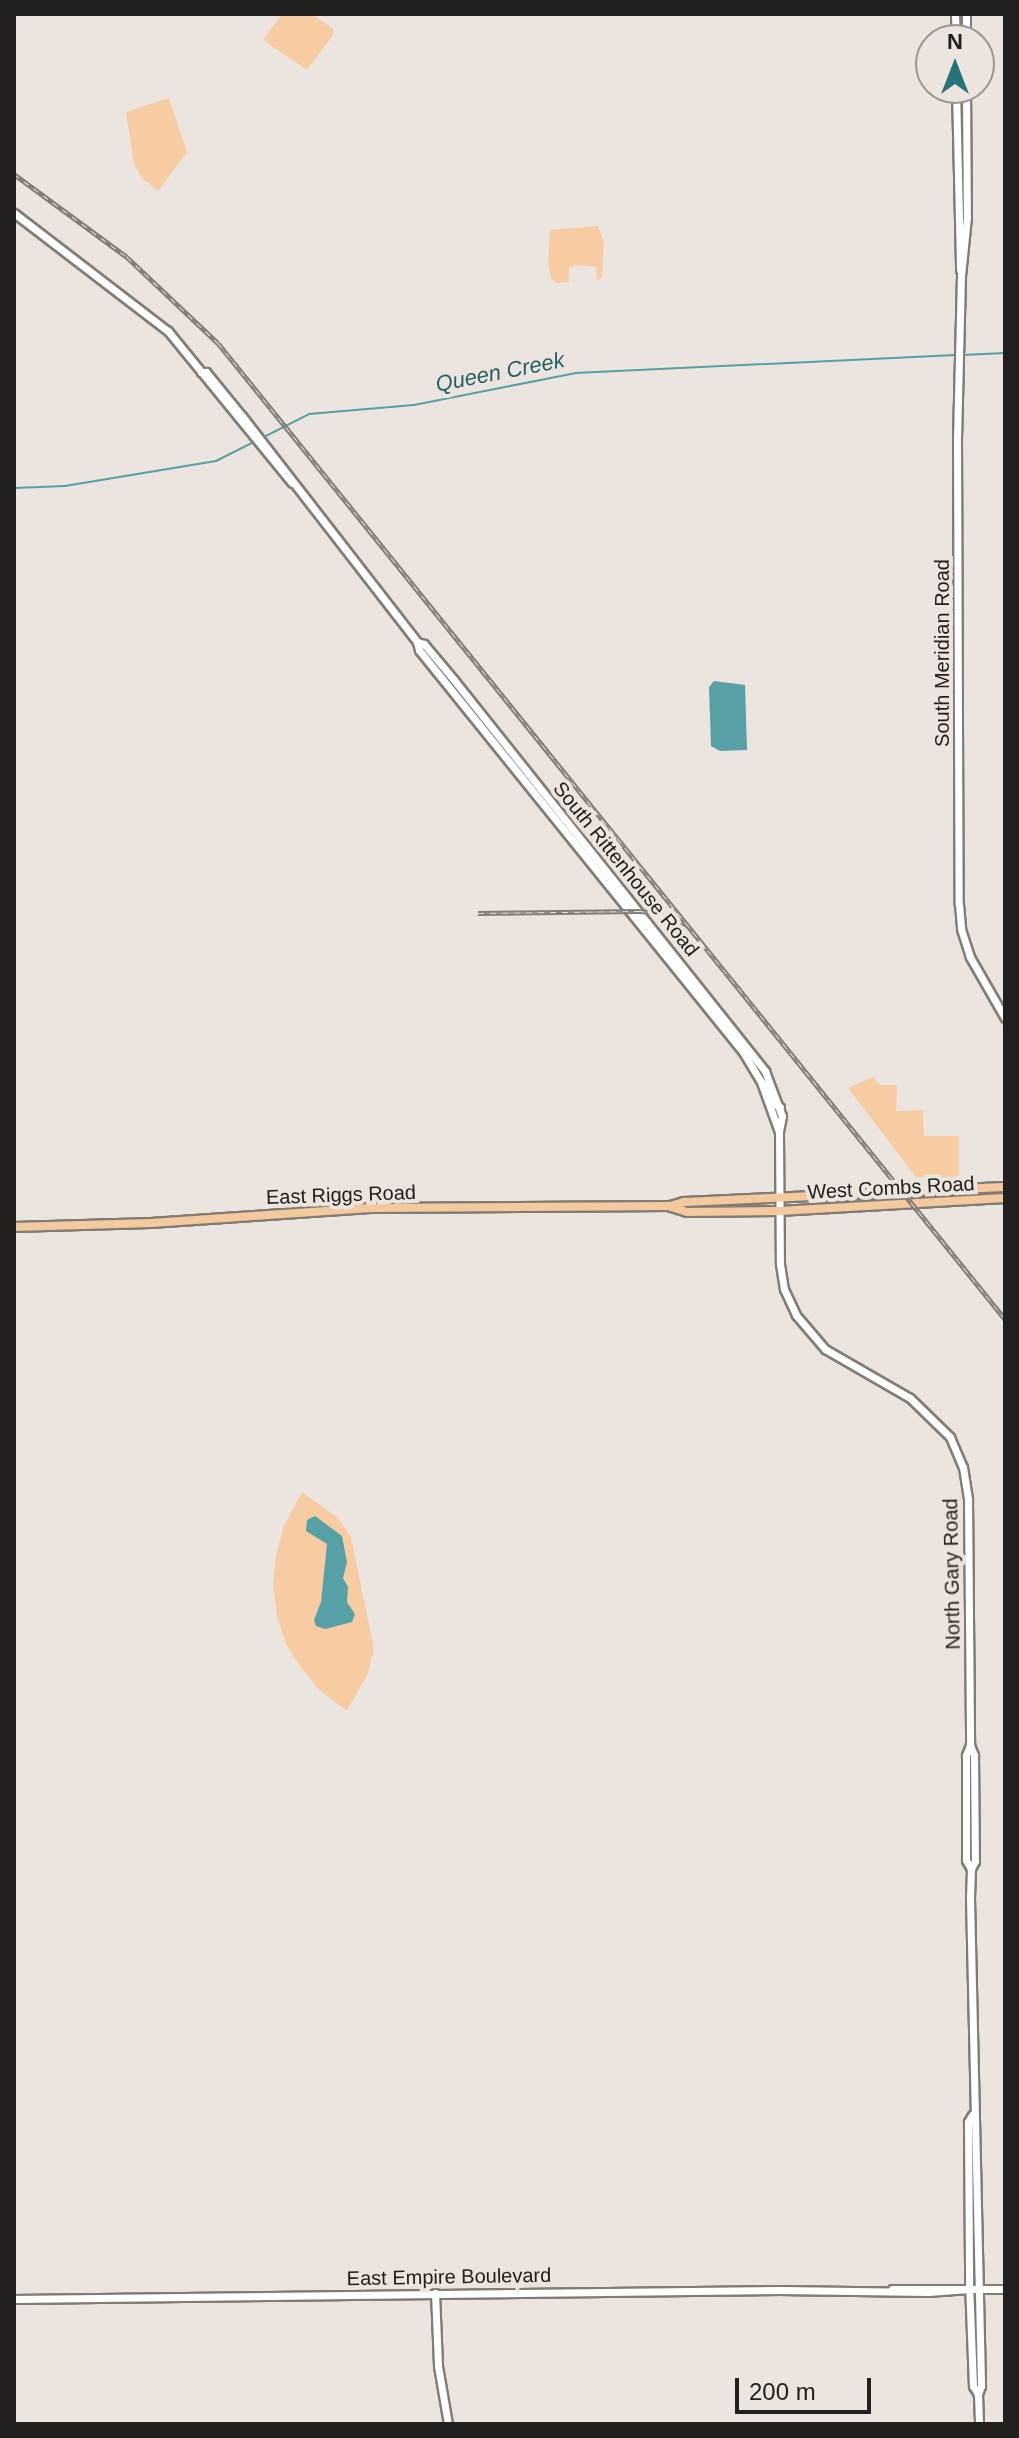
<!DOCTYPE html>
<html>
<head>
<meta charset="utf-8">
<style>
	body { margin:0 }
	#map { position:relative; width:1019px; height:2438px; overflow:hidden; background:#ebe4df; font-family:Helvetica,sans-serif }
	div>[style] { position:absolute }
	.green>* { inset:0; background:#f8cca3 }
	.water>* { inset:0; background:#56a0a6 }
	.stream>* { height:2px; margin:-1px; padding:0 1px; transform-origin:1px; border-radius:1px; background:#56a0a6 }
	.roads { filter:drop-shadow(2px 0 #827c77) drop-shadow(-2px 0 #827c77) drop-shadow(0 2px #827c77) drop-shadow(0 -2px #827c77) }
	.secondary>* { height:7px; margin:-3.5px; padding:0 3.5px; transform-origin:3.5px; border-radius:3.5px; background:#fff }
	.primary>* { height:8px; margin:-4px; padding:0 4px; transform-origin:4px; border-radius:4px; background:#f4c99d }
	.rail>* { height:5px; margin-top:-2.5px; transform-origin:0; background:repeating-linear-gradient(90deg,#ebe4df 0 6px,#827e7b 0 12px); box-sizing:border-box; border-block:2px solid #827e7b }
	span { translate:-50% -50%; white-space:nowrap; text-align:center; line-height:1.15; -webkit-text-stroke:8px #ebe4df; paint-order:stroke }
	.street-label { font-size:20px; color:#22201e }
	.water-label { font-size:22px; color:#236065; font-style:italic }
	.frame { position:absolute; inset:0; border:16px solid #22201e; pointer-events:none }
	.north { position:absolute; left:915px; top:24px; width:80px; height:80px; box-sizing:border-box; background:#ebe4df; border:2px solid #9b9692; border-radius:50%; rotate:0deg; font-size:22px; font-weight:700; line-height:32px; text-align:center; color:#22201e }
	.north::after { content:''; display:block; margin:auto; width:28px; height:36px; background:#297378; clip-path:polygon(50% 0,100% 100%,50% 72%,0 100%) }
	.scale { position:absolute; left:735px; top:2378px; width:136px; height:36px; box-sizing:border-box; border:4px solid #22201e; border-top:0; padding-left:10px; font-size:24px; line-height:28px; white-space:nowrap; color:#22201e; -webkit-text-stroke:6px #ebe4df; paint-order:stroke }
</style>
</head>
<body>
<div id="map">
	<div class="green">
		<div style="clip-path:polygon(282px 14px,312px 14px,333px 29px,333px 35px,307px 70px,263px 40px)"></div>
		<div style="clip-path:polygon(169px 98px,187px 152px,158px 191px,142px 178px,134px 164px,126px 112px)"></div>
		<div style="clip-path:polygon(598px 226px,604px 242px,602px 277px,597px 281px,596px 267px,576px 265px,569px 268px,569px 282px,556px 283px,551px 278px,548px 262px,550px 230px)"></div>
		<div style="clip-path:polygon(873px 1077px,880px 1085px,897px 1085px,896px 1111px,923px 1110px,924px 1136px,959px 1136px,959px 1179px,916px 1177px,848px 1088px)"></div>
		<div style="clip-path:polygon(302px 1492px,338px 1518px,351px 1537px,374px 1649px,368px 1673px,347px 1711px,319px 1690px,300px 1666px,286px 1644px,277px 1617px,273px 1583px,276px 1555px,284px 1526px)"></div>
	</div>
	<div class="water">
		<div style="clip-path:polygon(714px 681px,745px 685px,747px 750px,720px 751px,711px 746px,709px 687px)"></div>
		<div style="clip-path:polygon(315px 1516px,342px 1536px,347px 1562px,343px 1578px,348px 1587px,347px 1602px,355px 1614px,352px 1622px,325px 1629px,316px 1626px,314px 1620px,321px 1602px,327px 1544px,306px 1531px,307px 1520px)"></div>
	</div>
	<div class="stream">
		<div style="left:962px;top:355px;width:43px;rotate:-2.7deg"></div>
		<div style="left:264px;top:437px;width:51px;rotate:-27.1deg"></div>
		<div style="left:309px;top:414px;width:105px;rotate:-4.9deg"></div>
		<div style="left:414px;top:405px;width:164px;rotate:-11.2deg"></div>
		<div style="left:575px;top:373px;width:381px;rotate:-2.7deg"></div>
		<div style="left:14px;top:488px;width:51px;rotate:-2.2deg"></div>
		<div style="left:65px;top:486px;width:153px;rotate:-9.4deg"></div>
		<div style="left:216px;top:461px;width:42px;rotate:-26.6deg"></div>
	</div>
	<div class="roads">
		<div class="secondary">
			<div style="left:955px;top:14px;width:26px;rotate:88deg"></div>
			<div style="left:966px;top:14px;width:26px;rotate:90deg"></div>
			<div style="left:956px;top:88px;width:182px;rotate:88.7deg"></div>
			<div style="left:966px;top:88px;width:129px;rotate:89.6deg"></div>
			<div style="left:967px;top:217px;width:59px;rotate:95.8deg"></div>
			<div style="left:961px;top:276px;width:162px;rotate:91.4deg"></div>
			<div style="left:957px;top:438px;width:466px;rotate:89.8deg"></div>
			<div style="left:959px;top:904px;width:25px;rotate:85deg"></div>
			<div style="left:961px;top:929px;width:29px;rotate:72deg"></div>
			<div style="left:970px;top:957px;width:70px;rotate:60.2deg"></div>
			<div style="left:14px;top:213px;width:194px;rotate:37.5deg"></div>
			<div style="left:168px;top:331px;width:196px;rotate:50.8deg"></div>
			<div style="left:201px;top:372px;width:5px"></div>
			<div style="left:206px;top:372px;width:57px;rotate:50.7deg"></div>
			<div style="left:242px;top:416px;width:286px;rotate:52.2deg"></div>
			<div style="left:417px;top:642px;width:8px;rotate:76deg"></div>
			<div style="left:419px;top:650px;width:516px;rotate:51.13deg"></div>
			<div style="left:743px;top:1052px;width:35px;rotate:59deg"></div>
			<div style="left:761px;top:1082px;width:53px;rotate:70.2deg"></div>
			<div style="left:417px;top:642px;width:7px;rotate:16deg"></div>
			<div style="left:424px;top:644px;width:47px;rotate:50.2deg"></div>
			<div style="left:454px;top:680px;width:500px;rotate:51.5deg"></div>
			<div style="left:765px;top:1071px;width:48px;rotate:69.3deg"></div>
			<div style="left:782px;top:1116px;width:16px;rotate:101deg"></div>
			<div style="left:779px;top:1132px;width:132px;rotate:89.6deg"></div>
			<div style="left:780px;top:1264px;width:25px;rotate:81deg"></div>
			<div style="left:784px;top:1289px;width:29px;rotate:65deg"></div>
			<div style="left:796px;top:1315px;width:45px;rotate:49.5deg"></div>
			<div style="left:825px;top:1349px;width:98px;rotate:30deg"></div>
			<div style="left:910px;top:1398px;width:56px;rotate:44.3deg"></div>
			<div style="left:950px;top:1437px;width:33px;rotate:67deg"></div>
			<div style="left:963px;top:1467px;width:33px;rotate:81deg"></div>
			<div style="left:968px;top:1500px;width:245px;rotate:89.5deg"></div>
			<div style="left:970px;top:1745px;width:11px;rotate:112deg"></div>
			<div style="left:966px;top:1755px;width:105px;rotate:90deg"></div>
			<div style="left:966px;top:1860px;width:10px;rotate:61deg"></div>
			<div style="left:762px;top:1083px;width:23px;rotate:61deg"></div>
			<div style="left:773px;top:1103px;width:8px;rotate:30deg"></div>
			<div style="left:970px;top:1745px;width:11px;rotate:68deg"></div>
			<div style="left:974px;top:1755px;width:106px;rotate:89.5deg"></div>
			<div style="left:975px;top:1861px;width:9px;rotate:117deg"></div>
			<div style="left:971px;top:1869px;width:29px;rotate:92deg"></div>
			<div style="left:970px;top:1898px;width:488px;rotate:88.7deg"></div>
			<div style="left:981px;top:2386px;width:9px;rotate:111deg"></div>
			<div style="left:972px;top:2115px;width:8px;rotate:120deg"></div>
			<div style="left:968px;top:2122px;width:160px;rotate:89.6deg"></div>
			<div style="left:969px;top:2282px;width:104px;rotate:87.8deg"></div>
			<div style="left:973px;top:2386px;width:9px;rotate:58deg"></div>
			<div style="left:978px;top:2394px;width:30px;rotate:88deg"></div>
			<div style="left:892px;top:2289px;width:113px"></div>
			<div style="left:435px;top:2293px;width:73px;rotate:87.6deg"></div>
			<div style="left:438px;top:2366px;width:59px;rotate:80.2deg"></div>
			<div style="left:14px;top:2299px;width:765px;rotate:-0.67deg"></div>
			<div style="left:779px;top:2290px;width:149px;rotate:0.8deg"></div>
			<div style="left:928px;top:2292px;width:41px;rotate:-4.2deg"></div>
		</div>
		<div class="primary">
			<div style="left:671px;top:1207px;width:17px;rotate:17deg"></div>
			<div style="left:687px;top:1212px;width:92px;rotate:-0.6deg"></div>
			<div style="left:779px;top:1211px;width:226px;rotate:-3.3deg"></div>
			<div style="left:14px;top:1227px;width:137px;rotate:-1.7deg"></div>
			<div style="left:151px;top:1223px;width:220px;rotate:-3.9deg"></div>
			<div style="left:370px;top:1208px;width:300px;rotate:-0.4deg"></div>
			<div style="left:670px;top:1206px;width:15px;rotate:-16deg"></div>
			<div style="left:684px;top:1202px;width:321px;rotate:-2.7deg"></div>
		</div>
	</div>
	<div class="rail">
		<div style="left:14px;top:174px;width:140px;rotate:36.3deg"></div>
		<div style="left:127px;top:257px;width:125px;rotate:43.4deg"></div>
		<div style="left:218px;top:343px;width:1254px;rotate:51.12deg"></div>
		<div style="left:478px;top:913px;width:162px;rotate:-0.7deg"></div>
		<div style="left:640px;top:911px;width:18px;rotate:6deg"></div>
		<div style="left:658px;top:913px;width:30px;rotate:28deg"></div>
	</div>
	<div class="street-label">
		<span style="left:942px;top:653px;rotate:-90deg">South Meridian Road</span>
		<span style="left:626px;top:869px;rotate:51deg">South Rittenhouse Road</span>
		<span style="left:891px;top:1188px;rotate:-3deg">West Combs Road</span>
		<span style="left:341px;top:1195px;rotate:-2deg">East Riggs Road</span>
		<span style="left:952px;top:1574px;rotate:-91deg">North Gary Road</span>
		<span style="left:449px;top:2277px;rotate:-1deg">East Empire Boulevard</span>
	</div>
	<div class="water-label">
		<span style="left:500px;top:372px;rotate:-11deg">Queen Creek</span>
	</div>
	<div class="frame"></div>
	<div class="north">N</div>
	<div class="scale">200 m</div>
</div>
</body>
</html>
